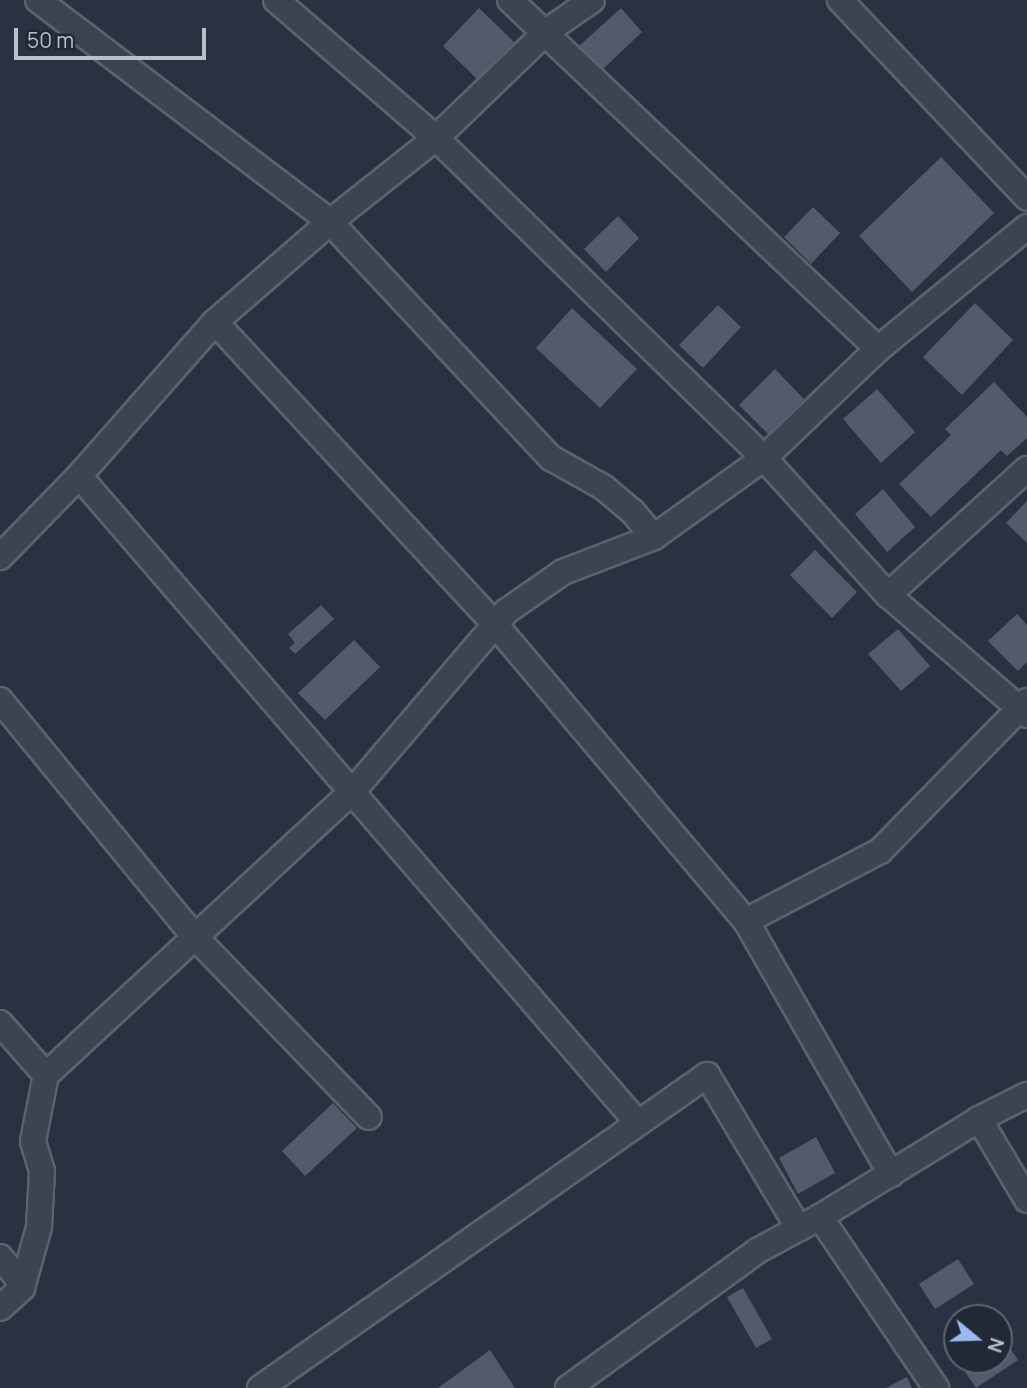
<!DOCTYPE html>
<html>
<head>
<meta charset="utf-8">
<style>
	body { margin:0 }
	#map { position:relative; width:1027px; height:1388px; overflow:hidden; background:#293240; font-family:Manrope,sans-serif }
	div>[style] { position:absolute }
	.building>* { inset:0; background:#525b6b }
	.roads { filter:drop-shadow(2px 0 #5b626e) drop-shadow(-2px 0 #5b626e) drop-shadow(0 2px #5b626e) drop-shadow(0 -2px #5b626e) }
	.minor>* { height:24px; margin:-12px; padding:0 12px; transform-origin:12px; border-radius:12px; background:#3d4450 }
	span { translate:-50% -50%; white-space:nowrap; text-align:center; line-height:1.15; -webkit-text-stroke:6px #212936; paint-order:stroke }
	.north { position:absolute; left:943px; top:1304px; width:70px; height:70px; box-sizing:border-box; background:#212936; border:2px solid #5e6571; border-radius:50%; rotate:109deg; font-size:19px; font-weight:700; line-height:28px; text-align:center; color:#bac0ca }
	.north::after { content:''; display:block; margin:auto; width:24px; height:32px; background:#98b9f1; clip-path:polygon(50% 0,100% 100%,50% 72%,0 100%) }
	.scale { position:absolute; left:14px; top:28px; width:192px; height:32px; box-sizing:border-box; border:4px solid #bac0ca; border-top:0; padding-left:9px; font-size:21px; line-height:24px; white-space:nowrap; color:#bac0ca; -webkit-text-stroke:5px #212936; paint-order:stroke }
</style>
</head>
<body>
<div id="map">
	<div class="building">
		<div style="clip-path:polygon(479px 8px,514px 42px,477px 79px,443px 46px)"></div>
		<div style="clip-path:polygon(621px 8px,642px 32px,601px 71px,578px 47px)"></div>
		<div style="clip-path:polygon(941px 157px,994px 213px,912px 292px,859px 236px)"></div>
		<div style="clip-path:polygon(813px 207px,840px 233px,811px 264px,784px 237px)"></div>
		<div style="clip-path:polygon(618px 216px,639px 238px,606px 272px,584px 249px)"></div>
		<div style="clip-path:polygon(975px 303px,1013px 340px,962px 395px,923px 357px)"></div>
		<div style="clip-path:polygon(718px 305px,741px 327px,703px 368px,679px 345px)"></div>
		<div style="clip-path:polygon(572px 308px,637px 369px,600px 408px,536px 348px)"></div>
		<div style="clip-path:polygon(775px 369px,804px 399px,768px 434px,739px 405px)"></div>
		<div style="clip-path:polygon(994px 382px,1027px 417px,1027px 438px,1007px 456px,1001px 450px,931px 517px,899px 484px,951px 435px,945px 429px)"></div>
		<div style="clip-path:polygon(877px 389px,915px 432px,881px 463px,843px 419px)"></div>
		<div style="clip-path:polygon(883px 489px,915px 527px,887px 552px,855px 514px)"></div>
		<div style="clip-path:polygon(1027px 501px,1027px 543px,1006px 523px)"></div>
		<div style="clip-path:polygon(815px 550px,857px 592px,832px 618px,790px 575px)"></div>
		<div style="clip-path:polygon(321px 605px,334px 619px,295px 654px,289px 648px,295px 643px,288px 634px)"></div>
		<div style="clip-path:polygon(1017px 614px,1027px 625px,1027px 662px,1018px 671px,988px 641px)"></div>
		<div style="clip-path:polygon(898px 629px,930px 666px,901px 691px,868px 654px)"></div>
		<div style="clip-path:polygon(354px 640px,380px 667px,325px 720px,298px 693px)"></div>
		<div style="clip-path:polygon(333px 1103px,357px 1128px,305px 1176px,282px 1151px)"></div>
		<div style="clip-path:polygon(816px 1137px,835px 1173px,798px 1194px,779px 1158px)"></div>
		<div style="clip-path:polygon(958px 1259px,974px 1284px,935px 1309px,919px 1284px)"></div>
		<div style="clip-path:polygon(743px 1288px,772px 1339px,756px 1348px,727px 1297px)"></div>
		<div style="clip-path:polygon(999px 1332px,1018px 1360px,976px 1388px,957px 1360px,999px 1360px)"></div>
		<div style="clip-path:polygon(490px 1350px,515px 1388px,438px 1388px)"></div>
		<div style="clip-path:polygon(907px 1377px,912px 1388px,886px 1388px)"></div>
	</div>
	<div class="roads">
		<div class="minor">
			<div style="left:38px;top:0;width:367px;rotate:37.2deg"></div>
			<div style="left:330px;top:222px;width:323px;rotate:46.9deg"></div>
			<div style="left:551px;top:458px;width:60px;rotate:29.1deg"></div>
			<div style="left:603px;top:487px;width:38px;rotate:40deg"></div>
			<div style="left:632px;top:511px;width:34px;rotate:50deg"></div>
			<div style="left:654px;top:537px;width:135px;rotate:-35.7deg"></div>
			<div style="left:764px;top:458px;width:158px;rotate:-43.7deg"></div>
			<div style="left:878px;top:349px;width:193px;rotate:-39.3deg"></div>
			<div style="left:276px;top:0;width:211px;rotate:40.8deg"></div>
			<div style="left:436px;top:138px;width:458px;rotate:44.3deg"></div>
			<div style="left:764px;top:458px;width:185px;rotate:47.9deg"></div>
			<div style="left:888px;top:595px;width:184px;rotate:40.8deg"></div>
			<div style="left:510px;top:0;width:507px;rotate:43.48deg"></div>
			<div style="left:840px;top:0;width:272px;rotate:46.6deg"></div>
			<div style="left:215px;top:322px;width:410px;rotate:47.2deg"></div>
			<div style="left:494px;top:623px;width:390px;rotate:49.8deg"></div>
			<div style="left:746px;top:921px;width:292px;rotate:60.2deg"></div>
			<div style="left:79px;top:476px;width:854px;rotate:49.18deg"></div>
			<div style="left:0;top:557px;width:113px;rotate:-45.7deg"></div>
			<div style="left:79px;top:476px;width:205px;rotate:-48.6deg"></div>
			<div style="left:215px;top:322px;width:152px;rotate:-41deg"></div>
			<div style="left:330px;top:222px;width:135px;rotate:-38.4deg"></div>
			<div style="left:436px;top:138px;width:153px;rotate:-43.9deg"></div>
			<div style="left:546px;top:32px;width:56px;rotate:-34.8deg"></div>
			<div style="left:888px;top:595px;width:188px;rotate:-42.2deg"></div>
			<div style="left:0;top:700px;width:307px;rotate:50.6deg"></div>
			<div style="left:195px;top:937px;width:250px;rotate:46deg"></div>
			<div style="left:746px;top:921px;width:151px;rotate:-27.6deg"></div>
			<div style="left:880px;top:851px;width:210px;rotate:-45.6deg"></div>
			<div style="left:0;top:1023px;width:69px;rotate:48.5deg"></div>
			<div style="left:979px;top:1119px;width:94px;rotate:59.3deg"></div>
			<div style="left:820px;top:1217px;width:207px;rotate:55.8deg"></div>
			<div style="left:0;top:1257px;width:25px;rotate:50deg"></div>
			<div style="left:16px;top:1276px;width:13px;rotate:63deg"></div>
			<div style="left:0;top:1308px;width:30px;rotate:-42deg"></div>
			<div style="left:22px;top:1288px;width:63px;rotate:-74.4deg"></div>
			<div style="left:39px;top:1227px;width:56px;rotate:-86.9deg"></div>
			<div style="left:42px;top:1171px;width:31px;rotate:-107deg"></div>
			<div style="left:33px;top:1141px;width:67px;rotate:-78.9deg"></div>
			<div style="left:46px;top:1075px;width:418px;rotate:-42.8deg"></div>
			<div style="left:353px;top:791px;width:237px;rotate:-49.5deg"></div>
			<div style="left:507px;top:611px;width:68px;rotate:-34.9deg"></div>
			<div style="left:563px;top:572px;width:97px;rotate:-21deg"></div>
			<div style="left:260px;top:1388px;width:546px;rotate:-35deg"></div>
			<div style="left:707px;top:1075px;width:179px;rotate:59.1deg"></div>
			<div style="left:568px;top:1388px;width:233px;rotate:-35.9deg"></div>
			<div style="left:757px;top:1251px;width:72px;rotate:-28.4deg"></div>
			<div style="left:820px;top:1217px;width:187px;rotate:-31.6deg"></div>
			<div style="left:979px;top:1119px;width:54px;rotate:-26.6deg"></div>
		</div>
	</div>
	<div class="north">N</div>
	<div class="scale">50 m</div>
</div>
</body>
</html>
